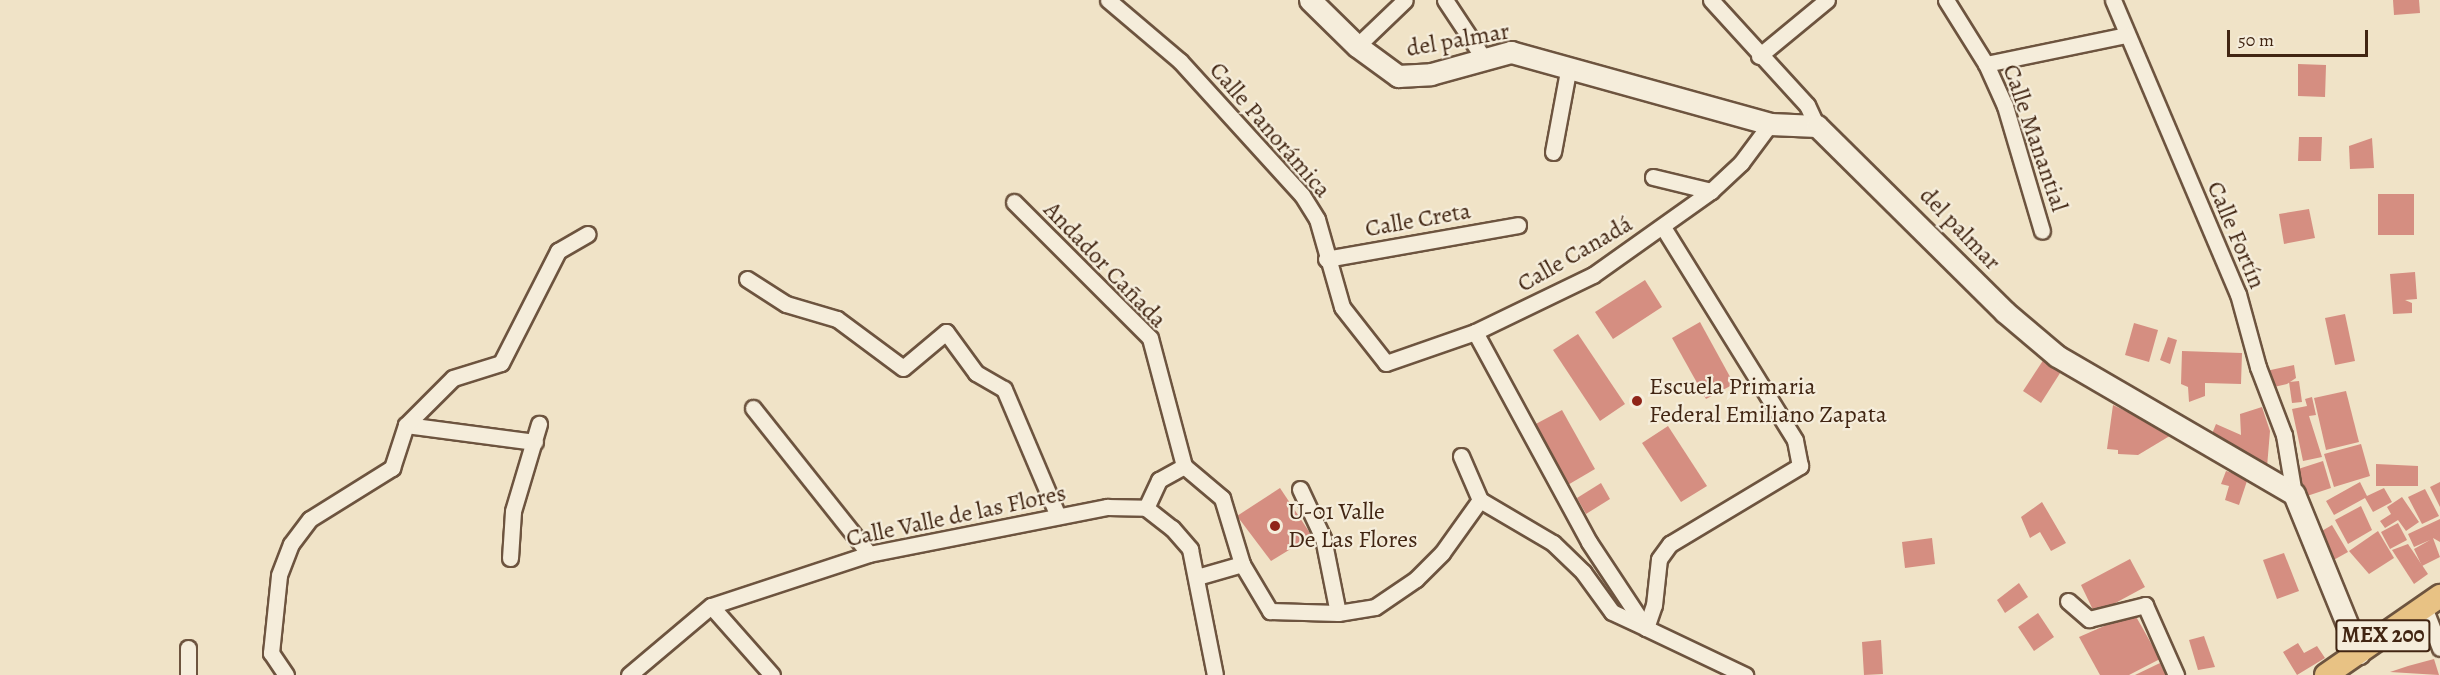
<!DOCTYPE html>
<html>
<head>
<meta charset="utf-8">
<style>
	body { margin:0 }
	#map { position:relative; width:2440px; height:675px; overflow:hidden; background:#f0e3c7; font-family:Alegreya,serif }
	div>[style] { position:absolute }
	.building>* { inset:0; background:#d58e81 }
	.roads { filter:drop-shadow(2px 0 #6d543f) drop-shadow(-2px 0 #6d543f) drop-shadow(0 2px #6d543f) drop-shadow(0 -2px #6d543f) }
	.street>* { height:15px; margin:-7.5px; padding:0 7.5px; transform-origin:7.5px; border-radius:7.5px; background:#f5eddb }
	.secondary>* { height:21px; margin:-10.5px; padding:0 10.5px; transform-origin:10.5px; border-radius:10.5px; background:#f5eddb }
	.primary>* { height:22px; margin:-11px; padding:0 11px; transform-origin:11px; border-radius:11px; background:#e8c284 }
	.dots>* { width:16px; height:16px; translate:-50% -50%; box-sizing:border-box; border:3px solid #f5eddb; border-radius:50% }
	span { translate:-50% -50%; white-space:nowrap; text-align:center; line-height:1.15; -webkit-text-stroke:4.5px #f5eddb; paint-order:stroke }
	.shield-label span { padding:2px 4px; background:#f5eddb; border:2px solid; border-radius:4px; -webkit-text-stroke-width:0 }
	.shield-label { font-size:22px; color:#412512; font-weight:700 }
	.street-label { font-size:24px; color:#412512 }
	.poi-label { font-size:24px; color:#412512 }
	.left { translate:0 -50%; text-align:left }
	.scale { position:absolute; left:2227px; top:30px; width:141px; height:27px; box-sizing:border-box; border:3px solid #412512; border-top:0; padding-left:8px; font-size:18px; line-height:21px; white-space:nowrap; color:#412512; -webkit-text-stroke:4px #f5eddb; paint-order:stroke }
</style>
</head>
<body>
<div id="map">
	<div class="building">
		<div style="clip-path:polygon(2393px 0,2419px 0,2420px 13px,2394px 15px)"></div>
		<div style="clip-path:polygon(2298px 64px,2326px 65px,2325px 97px,2298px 96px)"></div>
		<div style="clip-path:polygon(2299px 137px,2322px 137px,2321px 161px,2298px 161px)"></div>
		<div style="clip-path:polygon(2372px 138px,2374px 168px,2350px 169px,2349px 146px)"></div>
		<div style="clip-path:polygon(2378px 194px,2414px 194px,2414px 235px,2378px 235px)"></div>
		<div style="clip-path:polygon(2309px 209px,2315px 238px,2284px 244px,2279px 214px)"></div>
		<div style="clip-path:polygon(2415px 272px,2417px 299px,2405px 300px,2412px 303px,2412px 313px,2393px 314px,2390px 274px)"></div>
		<div style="clip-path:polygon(1645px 280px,1662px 307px,1613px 339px,1595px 312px)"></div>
		<div style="clip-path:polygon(2345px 314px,2355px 361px,2335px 365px,2325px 318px)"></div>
		<div style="clip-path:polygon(1700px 322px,1734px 384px,1706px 399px,1672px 338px)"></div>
		<div style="clip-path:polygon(2134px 323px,2158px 330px,2149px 362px,2125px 355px)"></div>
		<div style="clip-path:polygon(1578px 334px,1625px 404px,1600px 421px,1553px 350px)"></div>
		<div style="clip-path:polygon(2168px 337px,2177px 340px,2170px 364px,2160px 360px)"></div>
		<div style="clip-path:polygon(2182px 351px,2242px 353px,2241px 384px,2205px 383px,2205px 396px,2189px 402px,2188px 387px,2181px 384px)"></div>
		<div style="clip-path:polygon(2044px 359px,2062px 370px,2041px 403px,2023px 391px)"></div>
		<div style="clip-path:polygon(2294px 365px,2296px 378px,2287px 384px,2274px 387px,2269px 381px,2266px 371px)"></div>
		<div style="clip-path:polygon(2299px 381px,2302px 402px,2292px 403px,2289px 382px)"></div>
		<div style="clip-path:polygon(2346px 391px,2359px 442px,2326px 450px,2314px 398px)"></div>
		<div style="clip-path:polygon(2312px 397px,2316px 415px,2309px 416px,2322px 457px,2303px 461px,2292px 409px,2307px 406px,2305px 399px)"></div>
		<div style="clip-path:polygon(2113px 405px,2173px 434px,2138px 455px,2118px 454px,2118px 450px,2107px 449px)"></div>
		<div style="clip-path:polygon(2262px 407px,2270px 431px,2267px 467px,2209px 441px,2216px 424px,2241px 435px,2240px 414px)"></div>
		<div style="clip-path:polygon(1562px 410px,1595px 469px,1566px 486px,1532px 426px)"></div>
		<div style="clip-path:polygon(1668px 426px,1707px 486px,1681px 502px,1642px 443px)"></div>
		<div style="clip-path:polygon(2361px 444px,2370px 476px,2334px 487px,2324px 454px)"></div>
		<div style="clip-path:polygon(2323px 461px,2331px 488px,2301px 498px,2292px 471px)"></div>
		<div style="clip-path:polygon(2376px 464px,2418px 466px,2418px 486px,2376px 486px)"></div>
		<div style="clip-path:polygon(2226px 471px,2248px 478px,2239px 505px,2225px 500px,2229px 486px,2221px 484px)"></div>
		<div style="clip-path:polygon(2360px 482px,2367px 496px,2384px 488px,2392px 502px,2373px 512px,2365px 498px,2334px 515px,2326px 501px)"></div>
		<div style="clip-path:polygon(2440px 482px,2440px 507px,2430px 487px)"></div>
		<div style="clip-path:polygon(1601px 483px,1610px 499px,1586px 514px,1577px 498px)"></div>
		<div style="clip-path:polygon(1280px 488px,1312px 536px,1271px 561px,1237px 516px)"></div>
		<div style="clip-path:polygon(2425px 489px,2439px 516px,2422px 524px,2408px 497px)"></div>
		<div style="clip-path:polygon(2402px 497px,2419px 522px,2406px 531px,2398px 520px,2385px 528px,2380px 521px,2391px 514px,2387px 507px)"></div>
		<div style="clip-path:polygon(2042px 502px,2066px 543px,2051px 551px,2040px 532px,2030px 538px,2021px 517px)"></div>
		<div style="clip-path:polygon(2361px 506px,2372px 530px,2348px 544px,2335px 520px)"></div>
		<div style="clip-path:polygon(2440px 519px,2440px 542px,2433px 538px,2440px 557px,2422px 566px,2414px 549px,2430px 540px,2414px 547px,2408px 534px)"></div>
		<div style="clip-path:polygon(2398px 523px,2407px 540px,2390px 549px,2381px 532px)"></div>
		<div style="clip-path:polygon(2332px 525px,2348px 552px,2330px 562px,2315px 535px)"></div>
		<div style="clip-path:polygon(2378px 531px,2394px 558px,2369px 574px,2349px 551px)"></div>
		<div style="clip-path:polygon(1932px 538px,1935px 564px,1905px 568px,1902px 542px)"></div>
		<div style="clip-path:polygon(2408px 544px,2428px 574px,2414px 584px,2392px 550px)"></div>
		<div style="clip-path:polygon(2284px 553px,2299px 591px,2277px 599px,2263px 560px)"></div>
		<div style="clip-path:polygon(2130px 559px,2145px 587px,2095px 614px,2081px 585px)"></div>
		<div style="clip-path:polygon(2019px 583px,2028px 597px,2005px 613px,1997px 600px)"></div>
		<div style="clip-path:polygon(2038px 613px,2054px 637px,2034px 651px,2018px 627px)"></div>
		<div style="clip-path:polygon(2134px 613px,2160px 659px,2129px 675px,2100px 675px,2079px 637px)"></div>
		<div style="clip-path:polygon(2204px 636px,2215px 667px,2198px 670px,2189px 640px)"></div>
		<div style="clip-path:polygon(1881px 640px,1883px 674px,1864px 675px,1862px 642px)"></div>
		<div style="clip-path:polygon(2298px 643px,2304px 653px,2317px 646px,2325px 658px,2297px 675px,2283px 652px)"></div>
		<div style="clip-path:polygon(2434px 659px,2439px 675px,2390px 672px,2408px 666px)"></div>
		<div style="clip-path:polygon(2160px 663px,2166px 675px,2135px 675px)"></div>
	</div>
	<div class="roads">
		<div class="street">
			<div style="left:1108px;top:0;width:94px;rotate:40.3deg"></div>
			<div style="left:1180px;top:61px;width:181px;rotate:47.7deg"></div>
			<div style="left:1302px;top:195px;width:28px;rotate:58deg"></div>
			<div style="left:1317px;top:219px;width:91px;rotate:74.1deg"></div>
			<div style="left:1342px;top:307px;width:71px;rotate:51.8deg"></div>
			<div style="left:1386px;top:363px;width:94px;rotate:-19.2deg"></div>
			<div style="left:1475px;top:332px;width:131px;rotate:-25.8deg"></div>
			<div style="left:1593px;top:275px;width:145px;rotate:-35.4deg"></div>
			<div style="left:1711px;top:191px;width:41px;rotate:-43deg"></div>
			<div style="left:1741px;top:163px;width:49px;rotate:-53.4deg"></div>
			<div style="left:1445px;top:0;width:71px;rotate:56.5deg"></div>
			<div style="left:1711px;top:0;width:142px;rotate:47.6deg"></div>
			<div style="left:1807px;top:105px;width:23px;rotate:65deg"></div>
			<div style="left:1946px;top:0;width:75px;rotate:58deg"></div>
			<div style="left:1986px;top:64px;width:46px;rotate:65.7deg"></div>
			<div style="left:2005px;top:106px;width:130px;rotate:73.5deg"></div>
			<div style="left:2113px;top:0;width:319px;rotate:67deg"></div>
			<div style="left:2238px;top:294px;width:76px;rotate:74.7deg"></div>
			<div style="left:2258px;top:367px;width:73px;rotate:69.1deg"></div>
			<div style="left:2284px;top:435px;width:60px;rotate:80.4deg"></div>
			<div style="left:1357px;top:46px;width:66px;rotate:-43.8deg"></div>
			<div style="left:1759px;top:56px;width:88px;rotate:-39.5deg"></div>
			<div style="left:1986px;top:64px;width:143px;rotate:-11.7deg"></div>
			<div style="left:1553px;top:152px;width:82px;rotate:-79.5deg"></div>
			<div style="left:1653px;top:177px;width:60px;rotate:13.6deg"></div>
			<div style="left:1014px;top:202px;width:192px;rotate:45deg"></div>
			<div style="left:1150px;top:338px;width:132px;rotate:75.1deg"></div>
			<div style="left:1326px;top:259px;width:195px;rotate:-10deg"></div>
			<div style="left:747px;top:279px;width:46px;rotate:32.7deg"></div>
			<div style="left:786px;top:304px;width:53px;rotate:16.4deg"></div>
			<div style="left:837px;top:319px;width:82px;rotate:36.6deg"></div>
			<div style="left:903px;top:368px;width:56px;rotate:-39.9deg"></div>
			<div style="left:946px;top:332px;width:51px;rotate:53.8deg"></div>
			<div style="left:976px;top:373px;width:32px;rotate:30deg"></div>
			<div style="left:1004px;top:389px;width:138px;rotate:67deg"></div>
			<div style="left:1475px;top:332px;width:239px;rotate:61.5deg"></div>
			<div style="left:1589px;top:542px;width:103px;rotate:56.5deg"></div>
			<div style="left:1646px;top:628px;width:110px;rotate:25.4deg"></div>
			<div style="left:753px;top:408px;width:186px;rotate:51.5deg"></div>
			<div style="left:406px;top:425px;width:130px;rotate:7.5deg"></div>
			<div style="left:1461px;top:456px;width:48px;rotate:66.6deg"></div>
			<div style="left:1480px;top:500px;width:85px;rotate:30.5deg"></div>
			<div style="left:1553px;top:543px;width:42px;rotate:44deg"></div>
			<div style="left:1583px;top:572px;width:49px;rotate:54.1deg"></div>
			<div style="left:1612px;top:612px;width:38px;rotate:25deg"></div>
			<div style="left:1646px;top:628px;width:24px;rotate:-71deg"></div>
			<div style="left:1654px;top:605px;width:46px;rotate:-83.8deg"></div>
			<div style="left:1659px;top:559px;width:19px;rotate:-54deg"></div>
			<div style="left:1670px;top:544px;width:152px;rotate:-31deg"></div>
			<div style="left:1800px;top:466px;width:26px;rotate:-101deg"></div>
			<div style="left:1795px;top:440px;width:251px;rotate:-121.8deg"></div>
			<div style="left:1300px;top:489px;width:54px;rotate:64.9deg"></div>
			<div style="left:1323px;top:538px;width:76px;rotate:78.7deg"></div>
			<div style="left:1146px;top:508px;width:31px;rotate:-65deg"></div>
			<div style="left:1159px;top:480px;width:29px;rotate:-29deg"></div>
			<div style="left:1184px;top:466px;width:50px;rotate:40.1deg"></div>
			<div style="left:1222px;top:498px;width:69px;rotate:73.1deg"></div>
			<div style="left:1242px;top:564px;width:55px;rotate:59.2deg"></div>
			<div style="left:1270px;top:611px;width:68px;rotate:1.7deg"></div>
			<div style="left:1338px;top:613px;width:37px;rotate:-9deg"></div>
			<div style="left:1375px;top:607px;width:50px;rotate:-34.3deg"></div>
			<div style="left:1416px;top:579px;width:37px;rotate:-45deg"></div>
			<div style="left:1442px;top:553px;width:65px;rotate:-54.4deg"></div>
			<div style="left:1146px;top:508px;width:33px;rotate:38deg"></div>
			<div style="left:1172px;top:528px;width:28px;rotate:49deg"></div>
			<div style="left:1190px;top:549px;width:128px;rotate:78.8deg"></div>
			<div style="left:510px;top:558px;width:47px;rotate:-86.3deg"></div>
			<div style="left:513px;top:511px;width:91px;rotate:-73.4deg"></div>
			<div style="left:1197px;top:577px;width:47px;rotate:-16.1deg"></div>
			<div style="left:2068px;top:601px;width:28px;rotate:41deg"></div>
			<div style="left:2089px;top:619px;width:58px;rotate:-14deg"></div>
			<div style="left:2145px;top:605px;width:77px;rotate:66.1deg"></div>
			<div style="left:711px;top:606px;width:92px;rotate:48.5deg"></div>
			<div style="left:2424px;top:607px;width:44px;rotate:68.7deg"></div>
			<div style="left:188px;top:675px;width:27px;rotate:-90deg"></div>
			<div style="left:286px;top:675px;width:27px;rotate:-124deg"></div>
			<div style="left:271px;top:653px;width:78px;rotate:-84.1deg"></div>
			<div style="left:279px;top:575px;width:33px;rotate:-69deg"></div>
			<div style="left:291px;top:544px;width:31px;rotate:-53deg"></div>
			<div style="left:310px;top:519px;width:97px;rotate:-31.9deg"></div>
			<div style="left:392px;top:468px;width:45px;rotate:-72deg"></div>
			<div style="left:406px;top:425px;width:66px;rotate:-45deg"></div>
			<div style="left:453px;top:378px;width:50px;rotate:-17.4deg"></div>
			<div style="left:501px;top:363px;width:126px;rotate:-63deg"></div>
			<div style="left:558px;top:251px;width:34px;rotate:-30deg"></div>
			<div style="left:629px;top:675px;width:107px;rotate:-40.1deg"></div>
			<div style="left:711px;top:606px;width:166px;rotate:-18.2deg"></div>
			<div style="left:869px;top:554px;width:243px;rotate:-11.2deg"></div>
			<div style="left:1107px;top:507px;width:39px;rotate:1deg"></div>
		</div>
		<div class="secondary">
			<div style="left:1310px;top:0;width:66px;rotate:44.4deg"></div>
			<div style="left:1357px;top:46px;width:51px;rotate:36.2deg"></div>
			<div style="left:1398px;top:76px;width:33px;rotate:-3deg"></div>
			<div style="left:1431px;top:74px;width:83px;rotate:-15.4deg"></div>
			<div style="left:1511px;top:52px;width:269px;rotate:15.5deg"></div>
			<div style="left:1770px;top:124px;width:47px;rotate:2.4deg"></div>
			<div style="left:1817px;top:126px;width:264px;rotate:44.7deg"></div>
			<div style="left:2005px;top:312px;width:68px;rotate:40.2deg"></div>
			<div style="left:2057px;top:356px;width:274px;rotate:30.2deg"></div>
			<div style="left:2294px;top:494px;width:172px;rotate:67.8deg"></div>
		</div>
		<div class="primary">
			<div style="left:2326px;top:675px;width:139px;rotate:-34.7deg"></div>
		</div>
	</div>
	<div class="dots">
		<div style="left:1637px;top:401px;background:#8f2418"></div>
		<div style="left:1275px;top:526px;background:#8f2418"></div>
	</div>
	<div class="shield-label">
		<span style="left:2383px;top:636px">MEX 200</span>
	</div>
	<div class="street-label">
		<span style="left:1458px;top:40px;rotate:-10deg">del palmar</span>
		<span style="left:1270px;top:130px;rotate:49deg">Calle Panorámica</span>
		<span style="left:2035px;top:138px;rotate:71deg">Calle Manantial</span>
		<span style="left:1418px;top:220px;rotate:-10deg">Calle Creta</span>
		<span style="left:1960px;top:229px;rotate:46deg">del palmar</span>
		<span style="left:2236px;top:235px;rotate:67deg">Calle Fortín</span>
		<span style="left:1575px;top:254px;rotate:-30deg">Calle Canadá</span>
		<span style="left:1105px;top:265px;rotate:46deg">Andador Cañada</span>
		<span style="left:956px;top:516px;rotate:-12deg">Calle Valle de las Flores</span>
	</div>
	<div class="poi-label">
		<span class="left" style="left:1649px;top:401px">Escuela Primaria<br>Federal Emiliano Zapata</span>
		<span class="left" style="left:1288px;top:526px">U-01 Valle<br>De Las Flores</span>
	</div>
	<div class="scale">50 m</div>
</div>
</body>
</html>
